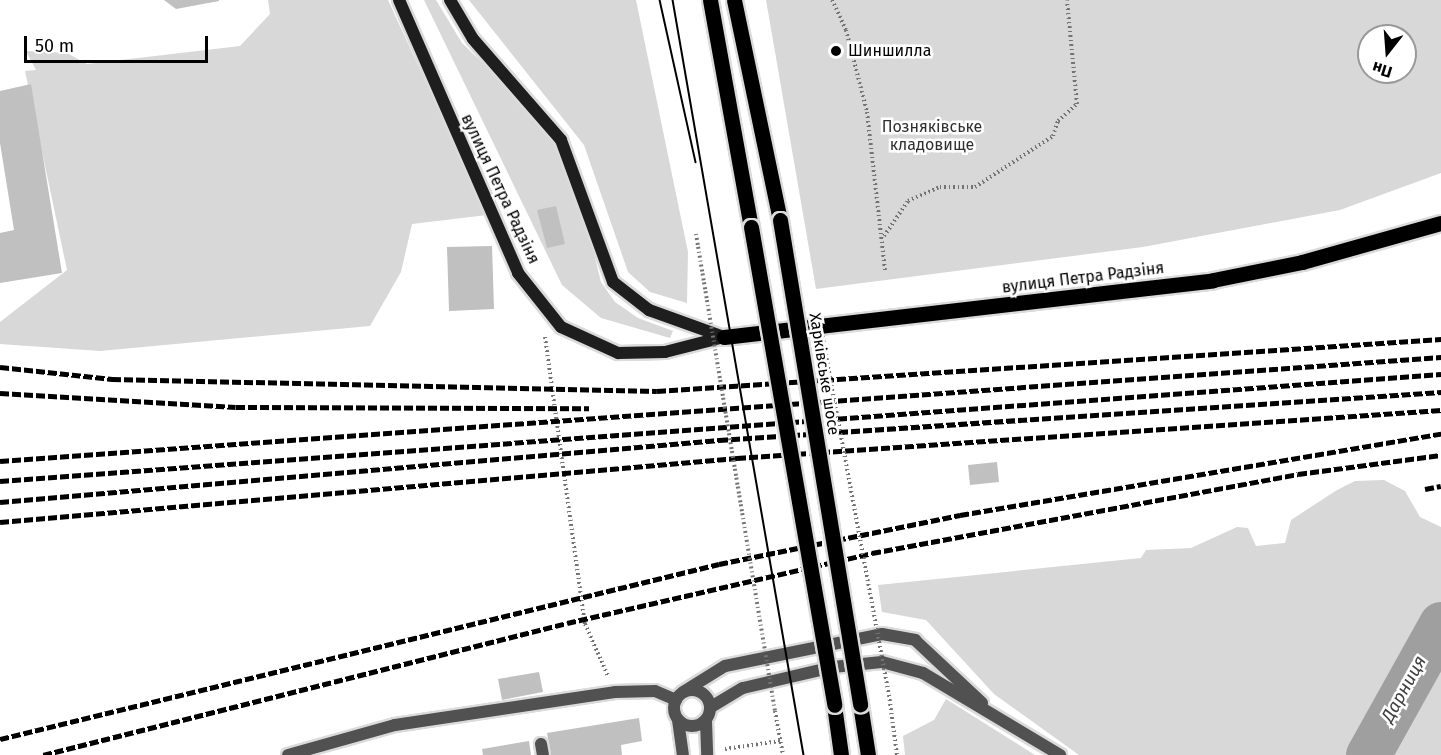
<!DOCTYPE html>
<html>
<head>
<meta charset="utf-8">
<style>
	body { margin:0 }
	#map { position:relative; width:1441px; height:755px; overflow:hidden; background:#fff; font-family:"Fira Sans",sans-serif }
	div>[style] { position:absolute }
	.green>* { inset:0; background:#d8d8d8 }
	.river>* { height:45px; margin:-22.5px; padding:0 22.5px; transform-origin:22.5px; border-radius:22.5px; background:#9f9f9f }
	.building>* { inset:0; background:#c0c0c0 }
	.path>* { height:4px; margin-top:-2px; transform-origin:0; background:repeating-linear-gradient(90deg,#737373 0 1.5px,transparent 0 4.5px) }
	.roads { filter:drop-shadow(2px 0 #dbdbdb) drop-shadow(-2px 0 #dbdbdb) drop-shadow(0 2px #dbdbdb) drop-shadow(0 -2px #dbdbdb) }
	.lane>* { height:12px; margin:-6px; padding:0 6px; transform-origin:6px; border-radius:6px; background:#515151 }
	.lane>.ring { margin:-6px; padding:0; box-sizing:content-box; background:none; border:12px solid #515151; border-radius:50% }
	.secondary>* { height:12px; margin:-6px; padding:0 6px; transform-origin:6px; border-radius:6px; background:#1e1e1e }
	.primary>* { height:15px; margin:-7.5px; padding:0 7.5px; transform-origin:7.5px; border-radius:7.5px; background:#000 }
	.tram>* { height:1.5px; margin:-0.75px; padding:0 0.75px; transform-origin:0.75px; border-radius:0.75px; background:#000 }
	.rail>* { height:4.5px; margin-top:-2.25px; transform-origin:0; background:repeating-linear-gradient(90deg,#000 0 9px,transparent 0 12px) }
	.path-bridge>* { height:4px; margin-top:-2px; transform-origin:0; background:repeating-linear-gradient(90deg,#737373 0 1.5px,transparent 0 4.5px) }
	.bridges { filter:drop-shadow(2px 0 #dbdbdb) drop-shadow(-2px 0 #dbdbdb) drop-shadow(0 2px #dbdbdb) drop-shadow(0 -2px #dbdbdb) }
	.primary-bridge>* { height:15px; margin:-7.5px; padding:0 7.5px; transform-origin:7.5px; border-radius:7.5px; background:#000 }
	.dots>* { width:16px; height:16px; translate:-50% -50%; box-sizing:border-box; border:3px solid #fff; border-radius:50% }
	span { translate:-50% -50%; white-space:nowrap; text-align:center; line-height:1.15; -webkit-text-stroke:5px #fff; paint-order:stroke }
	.poi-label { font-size:16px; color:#000 }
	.left { translate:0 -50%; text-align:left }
	.park-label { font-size:16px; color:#2f2f2f }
	.street-label { font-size:16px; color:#000 }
	.water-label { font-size:18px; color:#404040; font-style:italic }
	.north { position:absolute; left:1357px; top:24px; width:60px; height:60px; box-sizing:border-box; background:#fff; border:2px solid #999; border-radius:50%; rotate:197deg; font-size:16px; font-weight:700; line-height:24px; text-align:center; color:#000 }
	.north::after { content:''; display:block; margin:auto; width:21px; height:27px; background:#000; clip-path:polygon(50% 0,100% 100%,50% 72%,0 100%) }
	.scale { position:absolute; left:24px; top:36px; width:184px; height:27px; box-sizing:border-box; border:3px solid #000; border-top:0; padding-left:8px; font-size:18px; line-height:21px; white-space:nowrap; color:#000; -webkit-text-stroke:4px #fff; paint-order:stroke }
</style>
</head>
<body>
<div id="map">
	<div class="green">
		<div style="clip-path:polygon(268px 0,388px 0,487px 215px,412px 224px,401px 272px,370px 326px,100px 351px,0 344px,0 322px,67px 270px,25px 71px,36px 70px,26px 51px,67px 53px,87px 64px,240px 46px,270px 14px)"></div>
		<div style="clip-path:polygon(424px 0,436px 0,462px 43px,542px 121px,576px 181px,601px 282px,615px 302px,638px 318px,673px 331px,670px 338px,601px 318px,562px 285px)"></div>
		<div style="clip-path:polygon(469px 0,636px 0,688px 252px,687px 303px,650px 292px,628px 272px,584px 145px)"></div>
		<div style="clip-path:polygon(evenodd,766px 0,1441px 0,1441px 173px,1340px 210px,1143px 247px,816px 289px,766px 0,1369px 36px,1405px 36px,1405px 72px,1369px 72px,1369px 36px)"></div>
		<div style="clip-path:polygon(1384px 480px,1405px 491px,1420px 517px,1441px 527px,1441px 755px,1079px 755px,994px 694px,926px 620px,882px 612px,878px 585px,1141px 558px,1146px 550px,1191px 548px,1237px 527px,1248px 528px,1256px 546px,1285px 543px,1291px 520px,1337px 490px,1355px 481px)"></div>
		<div style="clip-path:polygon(946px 699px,1035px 755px,905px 755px,903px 736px,934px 720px)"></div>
	</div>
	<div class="river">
		<div style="left:1368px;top:755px;width:150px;rotate:-60.9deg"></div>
	</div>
	<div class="building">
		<div style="clip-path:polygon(164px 0,219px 0,219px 1px,176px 9px)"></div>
		<div style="clip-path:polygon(31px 84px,62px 273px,0 283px,0 233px,14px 230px,0 143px,0 91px)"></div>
		<div style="clip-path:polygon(556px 206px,565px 244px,547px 248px,537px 210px)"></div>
		<div style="clip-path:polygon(492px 246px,494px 309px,449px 311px,447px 247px)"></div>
		<div style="clip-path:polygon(997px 462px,999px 482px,970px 485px,968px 465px)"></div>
		<div style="clip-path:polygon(539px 672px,543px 692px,502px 700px,498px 679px)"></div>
		<div style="clip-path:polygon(639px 718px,642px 741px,621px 745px,622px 755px,551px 755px,547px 733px)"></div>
		<div style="clip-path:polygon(529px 741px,531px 755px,483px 755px,482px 749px)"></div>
	</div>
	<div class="path">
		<div style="left:832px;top:0;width:33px;rotate:65deg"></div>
		<div style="left:846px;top:30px;width:85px;rotate:75.6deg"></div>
		<div style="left:867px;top:112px;width:159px;rotate:83.5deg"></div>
		<div style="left:884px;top:236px;width:42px;rotate:-55.6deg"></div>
		<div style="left:908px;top:201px;width:35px;rotate:-24deg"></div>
		<div style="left:940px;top:187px;width:35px"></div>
		<div style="left:975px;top:187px;width:93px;rotate:-33.2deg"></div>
		<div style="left:1053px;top:136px;width:16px;rotate:-72deg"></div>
		<div style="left:1058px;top:121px;width:25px;rotate:-42deg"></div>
		<div style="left:1077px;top:104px;width:104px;rotate:-95.5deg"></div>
		<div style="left:545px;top:337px;width:290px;rotate:82.1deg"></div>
		<div style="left:585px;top:624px;width:57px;rotate:66.1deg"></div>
		<div style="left:889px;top:695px;width:61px;rotate:82.4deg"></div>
		<div style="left:775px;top:711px;width:45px;rotate:79.7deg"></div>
		<div style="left:725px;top:749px;width:56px;rotate:-8.3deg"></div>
	</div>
	<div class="roads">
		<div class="lane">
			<div class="ring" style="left:674px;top:690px;width:24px;height:24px"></div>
			<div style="left:683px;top:692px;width:49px;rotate:-31.8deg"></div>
			<div style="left:725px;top:666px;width:160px;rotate:-11.5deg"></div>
			<div style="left:882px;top:634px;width:34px;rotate:10deg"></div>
			<div style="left:915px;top:640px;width:92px;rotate:43.2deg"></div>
			<div style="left:711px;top:707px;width:37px;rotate:-31deg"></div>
			<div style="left:743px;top:688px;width:92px;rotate:-13.1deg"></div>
			<div style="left:833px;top:667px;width:49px;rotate:-5.8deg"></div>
			<div style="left:882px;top:662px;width:42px;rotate:15deg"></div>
			<div style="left:923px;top:673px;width:160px;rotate:30.9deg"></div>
			<div style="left:678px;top:720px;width:35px;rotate:82deg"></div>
			<div style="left:706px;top:721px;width:34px;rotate:88deg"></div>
			<div style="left:541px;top:744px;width:11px;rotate:80deg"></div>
			<div style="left:288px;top:755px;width:111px;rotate:-15.7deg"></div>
			<div style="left:395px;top:725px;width:222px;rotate:-8.5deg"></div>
			<div style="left:615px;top:692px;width:40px;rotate:-1.4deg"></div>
			<div style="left:655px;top:691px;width:23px;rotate:23deg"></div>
		</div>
		<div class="secondary">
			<div style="left:399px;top:0;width:298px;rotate:66.4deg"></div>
			<div style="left:518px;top:273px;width:69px;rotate:51.5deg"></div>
			<div style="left:561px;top:327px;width:63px;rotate:24.5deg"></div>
			<div style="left:618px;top:353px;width:47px;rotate:-1.2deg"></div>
			<div style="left:665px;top:352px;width:61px;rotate:-14.3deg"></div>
			<div style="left:450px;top:0;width:45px;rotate:59.5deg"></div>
			<div style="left:473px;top:39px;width:134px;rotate:48.9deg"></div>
			<div style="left:561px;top:140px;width:151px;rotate:69.9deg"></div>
			<div style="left:613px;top:282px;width:46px;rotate:37.9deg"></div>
			<div style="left:649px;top:310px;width:80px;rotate:19.8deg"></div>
		</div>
		<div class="primary">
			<div style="left:710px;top:0;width:231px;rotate:79.8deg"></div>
			<div style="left:734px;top:0;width:225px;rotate:78.2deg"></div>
			<div style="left:724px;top:337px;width:492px;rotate:-6.6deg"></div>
			<div style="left:1213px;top:280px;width:91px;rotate:-11.4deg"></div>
			<div style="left:1302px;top:262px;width:144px;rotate:-15.7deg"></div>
			<div style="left:860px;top:704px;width:52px;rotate:81.1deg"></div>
			<div style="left:834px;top:705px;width:50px;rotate:82deg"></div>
		</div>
	</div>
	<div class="tram">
		<div style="left:660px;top:0;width:166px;rotate:77.5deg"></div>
		<div style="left:673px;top:0;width:766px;rotate:80.16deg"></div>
	</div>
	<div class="rail">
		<div style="left:0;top:367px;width:113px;rotate:6.1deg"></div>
		<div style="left:112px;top:379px;width:545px;rotate:1.26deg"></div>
		<div style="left:657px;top:391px;width:786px;rotate:-3.79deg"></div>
		<div style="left:0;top:393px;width:236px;rotate:3.4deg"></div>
		<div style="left:236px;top:407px;width:353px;rotate:0.2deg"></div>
		<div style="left:0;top:461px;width:1445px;rotate:-4.13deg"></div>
		<div style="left:0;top:481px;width:1445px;rotate:-4.25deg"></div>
		<div style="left:1425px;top:489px;width:16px;rotate:-11deg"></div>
		<div style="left:0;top:502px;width:722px;rotate:-4.93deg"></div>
		<div style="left:719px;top:440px;width:724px;rotate:-3.8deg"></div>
		<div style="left:0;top:522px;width:740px;rotate:-4.96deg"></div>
		<div style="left:737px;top:458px;width:706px;rotate:-3.9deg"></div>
		<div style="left:0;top:739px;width:740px;rotate:-13.68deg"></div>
		<div style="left:719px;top:564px;width:246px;rotate:-11.5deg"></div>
		<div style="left:960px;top:515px;width:488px;rotate:-9.6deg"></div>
		<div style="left:43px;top:755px;width:540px;rotate:-14.14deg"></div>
		<div style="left:567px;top:623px;width:313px;rotate:-12.9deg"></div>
		<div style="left:872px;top:553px;width:433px;rotate:-10.5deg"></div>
		<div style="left:1298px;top:474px;width:144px;rotate:-7.6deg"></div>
	</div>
	<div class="path-bridge">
		<div style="left:696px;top:234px;width:483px;rotate:80.6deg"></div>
		<div style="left:820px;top:323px;width:378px;rotate:79.5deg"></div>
	</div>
	<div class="bridges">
		<div class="primary-bridge">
			<div style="left:780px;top:220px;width:491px;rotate:80.6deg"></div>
			<div style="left:751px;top:227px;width:485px;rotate:80.1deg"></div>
		</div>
	</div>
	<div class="dots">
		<div style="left:836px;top:51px;background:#000"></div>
	</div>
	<div class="poi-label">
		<span class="left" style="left:848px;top:51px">Шиншилла</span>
	</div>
	<div class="park-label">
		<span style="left:932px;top:136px">Позняківське<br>кладовище</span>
	</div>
	<div class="street-label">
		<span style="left:500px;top:189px;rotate:65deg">вулиця Петра Радзіня</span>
		<span style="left:1083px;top:278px;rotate:-7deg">вулиця Петра Радзіня</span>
		<span style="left:824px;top:374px;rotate:81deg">Харківське шосе</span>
	</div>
	<div class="water-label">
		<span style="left:1404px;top:689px;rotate:-61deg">Дарниця</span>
	</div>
	<div class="north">Пн</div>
	<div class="scale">50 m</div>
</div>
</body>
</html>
